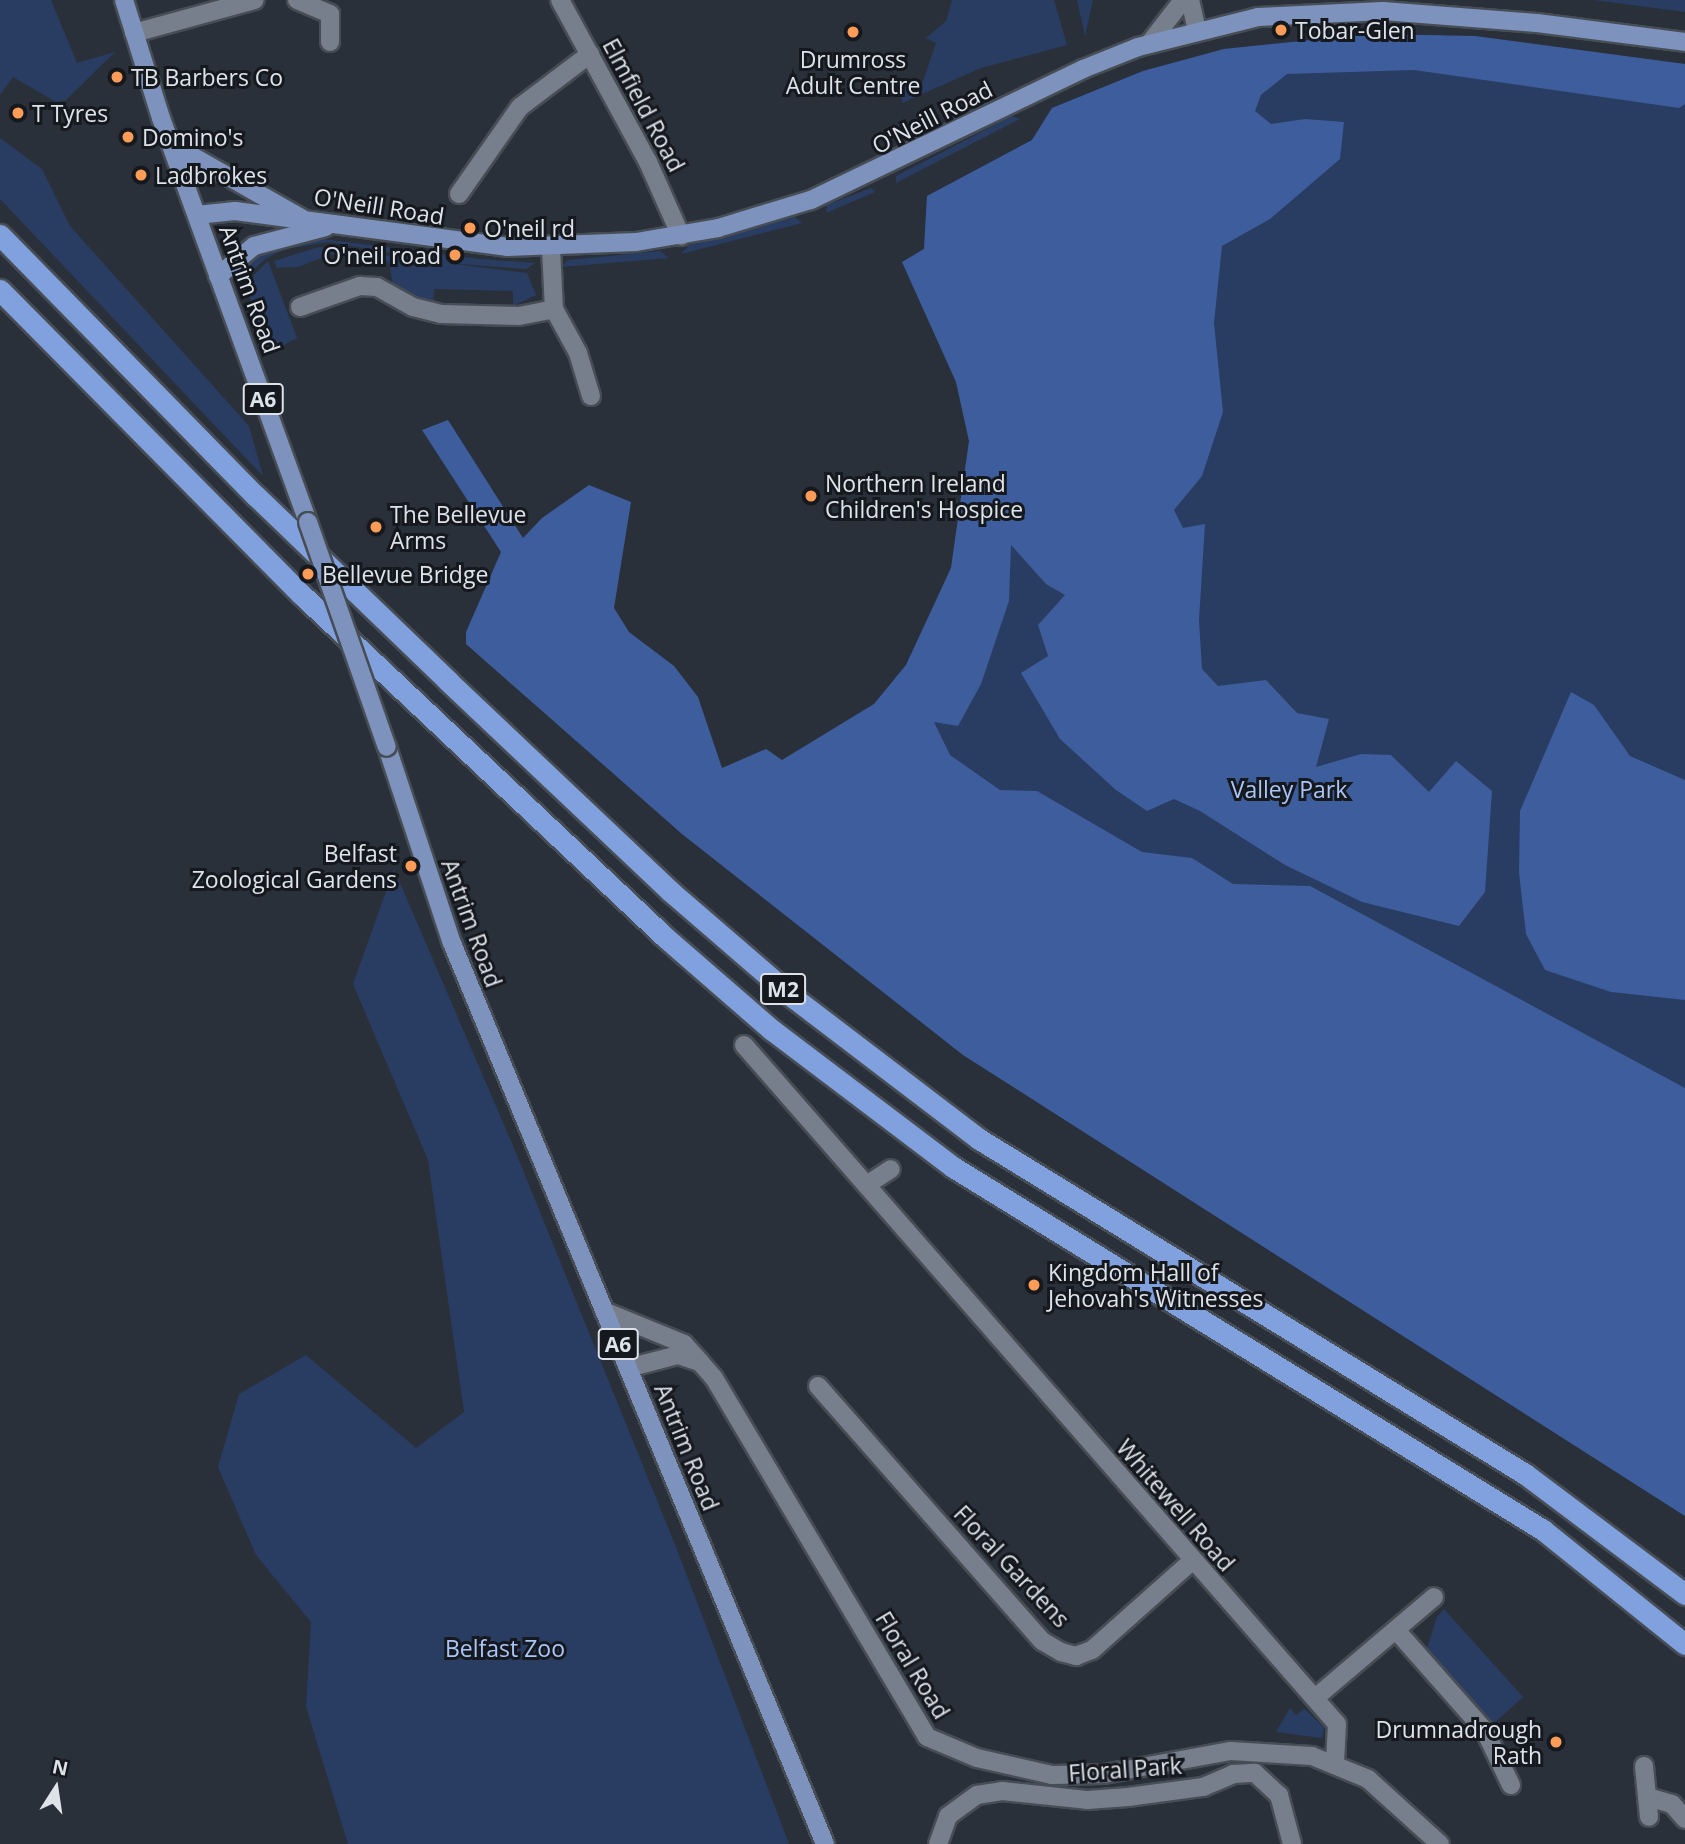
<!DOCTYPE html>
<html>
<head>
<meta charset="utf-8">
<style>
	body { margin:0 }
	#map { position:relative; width:1685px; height:1844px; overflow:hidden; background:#2a303a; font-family:"Open Sans",sans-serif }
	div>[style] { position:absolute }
	.green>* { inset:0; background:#293c62 }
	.forest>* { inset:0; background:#3e5d9c }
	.roads { filter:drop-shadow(2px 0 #474d55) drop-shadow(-2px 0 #474d55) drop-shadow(0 2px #474d55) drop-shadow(0 -2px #474d55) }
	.minor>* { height:18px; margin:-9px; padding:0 9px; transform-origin:9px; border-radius:9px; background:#787f8c }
	.major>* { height:18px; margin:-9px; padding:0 9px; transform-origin:9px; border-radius:9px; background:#7d93bd }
	.highway>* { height:21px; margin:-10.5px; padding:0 10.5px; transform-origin:10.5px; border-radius:10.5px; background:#81a0de }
	.bridges { filter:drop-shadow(2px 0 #474d55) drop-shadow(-2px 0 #474d55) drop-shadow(0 2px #474d55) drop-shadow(0 -2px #474d55) }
	.major-bridge>* { height:18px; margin:-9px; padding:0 9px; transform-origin:9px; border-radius:9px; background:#7d93bd }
	.dots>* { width:19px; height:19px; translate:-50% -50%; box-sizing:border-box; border:4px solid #15181d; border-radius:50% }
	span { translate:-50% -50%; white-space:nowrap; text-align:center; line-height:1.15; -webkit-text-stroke:6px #15181d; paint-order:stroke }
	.shield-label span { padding:2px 5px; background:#15181d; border:2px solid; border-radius:5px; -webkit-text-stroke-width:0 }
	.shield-label { font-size:21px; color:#dee2e9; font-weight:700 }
	.poi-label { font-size:23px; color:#dee2e9 }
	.left { translate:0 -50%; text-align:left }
	.right { translate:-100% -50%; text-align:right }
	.street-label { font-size:23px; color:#dee2e9 }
	.park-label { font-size:23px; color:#a9c5fb }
	.north { position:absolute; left:21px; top:1753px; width:70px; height:70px; -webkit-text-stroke:5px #15181d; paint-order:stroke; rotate:12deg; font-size:19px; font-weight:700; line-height:28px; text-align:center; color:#dee2e9 }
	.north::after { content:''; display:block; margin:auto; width:24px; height:32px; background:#dee2e9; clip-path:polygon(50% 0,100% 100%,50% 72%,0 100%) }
</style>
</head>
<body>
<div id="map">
	<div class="green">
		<div style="clip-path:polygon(0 0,51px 0,77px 63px,115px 52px,66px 100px,56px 102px,13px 77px,0 95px)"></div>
		<div style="clip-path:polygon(952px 0,1054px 0,1067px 45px,981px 68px,902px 103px,900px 81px,921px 87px,936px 43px,926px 38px,946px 21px)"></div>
		<div style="clip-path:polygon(1077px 0,1093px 0,1085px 36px)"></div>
		<div style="clip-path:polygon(1594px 0,1685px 0,1685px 12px)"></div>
		<div style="clip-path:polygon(1370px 34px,1440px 35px,1685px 64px,1685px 1516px,963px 1055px,682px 834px,782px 760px,874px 704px,906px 665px,951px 568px,969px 441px,956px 382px,902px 262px,924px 249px,927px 196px,1032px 140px,1052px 108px,1143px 71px,1224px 49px)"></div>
		<div style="clip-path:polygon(1012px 116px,1020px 119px,896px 183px,896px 176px)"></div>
		<div style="clip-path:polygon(0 138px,42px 169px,70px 226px,249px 426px,263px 476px,0 199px)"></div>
		<div style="clip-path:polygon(871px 188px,875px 192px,826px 213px,827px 205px)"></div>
		<div style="clip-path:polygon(795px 217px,802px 223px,681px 254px,689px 245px)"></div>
		<div style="clip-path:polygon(314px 238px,480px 259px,535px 263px,526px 269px,446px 263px,329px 242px,285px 249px,265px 259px,251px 272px,245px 260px)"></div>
		<div style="clip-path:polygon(319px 247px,527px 273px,536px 295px,513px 306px,513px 291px,434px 289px,433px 303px,393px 285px,389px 262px,331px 254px,298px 267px,277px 268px,274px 261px)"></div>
		<div style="clip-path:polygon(660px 251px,669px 258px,561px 267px,568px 260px)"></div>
		<div style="clip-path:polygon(268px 261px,297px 338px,268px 353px,261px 338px,269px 336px,265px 324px,257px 327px,248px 291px,254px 275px)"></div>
		<div style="clip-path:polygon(394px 869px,514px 1148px,676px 1547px,789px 1844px,348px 1844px,306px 1707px,311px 1622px,256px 1555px,218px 1467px,239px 1394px,306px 1355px,416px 1448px,464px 1412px,428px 1160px,353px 984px)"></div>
		<div style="clip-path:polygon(1444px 1609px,1523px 1697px,1493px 1724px,1427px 1648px,1437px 1617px)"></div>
		<div style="clip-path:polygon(1290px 1708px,1296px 1715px,1304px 1709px,1308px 1712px,1324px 1728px,1322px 1738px,1276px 1732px)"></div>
	</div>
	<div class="forest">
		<div style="clip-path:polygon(1370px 34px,1475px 36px,1685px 64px,1685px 104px,1679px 108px,1414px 70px,1287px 74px,1261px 95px,1255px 111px,1271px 124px,1305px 119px,1344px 122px,1340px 159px,1270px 219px,1222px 246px,1214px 323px,1223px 412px,1202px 476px,1174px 510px,1183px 528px,1205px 524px,1199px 620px,1202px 669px,1218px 686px,1266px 680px,1297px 713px,1329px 719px,1316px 767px,1361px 754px,1391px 755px,1429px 792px,1456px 761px,1492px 791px,1485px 892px,1459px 926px,1362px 902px,1285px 865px,1200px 811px,1174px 799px,1147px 811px,1116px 790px,1060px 739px,1021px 673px,1048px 656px,1038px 625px,1065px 595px,1046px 584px,1011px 545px,1009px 601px,981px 684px,958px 726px,934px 722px,950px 755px,1000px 790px,1037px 791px,1142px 852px,1192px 858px,1233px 884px,1310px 886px,1685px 1088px,1685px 1516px,963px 1055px,682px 834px,466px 644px,466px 632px,501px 552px,422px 430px,448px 420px,523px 538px,542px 518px,589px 485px,631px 502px,614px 608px,629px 632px,674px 666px,698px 697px,722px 768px,766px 749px,782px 760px,874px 704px,906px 665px,951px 568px,969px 441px,956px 382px,902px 262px,924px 249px,927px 196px,1032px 140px,1052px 108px,1143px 71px,1224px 49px)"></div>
		<div style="clip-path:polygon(1571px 692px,1594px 705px,1630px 756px,1685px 780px,1685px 1000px,1611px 992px,1545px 970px,1526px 934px,1519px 873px,1520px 811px)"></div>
	</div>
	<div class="roads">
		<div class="minor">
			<div style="left:297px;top:0;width:36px;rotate:23deg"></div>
			<div style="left:330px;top:14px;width:28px;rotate:90deg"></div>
			<div style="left:560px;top:0;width:184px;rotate:61.5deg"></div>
			<div style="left:648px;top:162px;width:81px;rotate:66deg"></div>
			<div style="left:1190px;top:0;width:31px;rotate:77deg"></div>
			<div style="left:134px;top:33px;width:125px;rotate:-15.3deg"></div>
			<div style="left:1149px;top:44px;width:56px;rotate:-52.3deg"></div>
			<div style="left:459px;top:194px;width:106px;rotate:-55deg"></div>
			<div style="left:520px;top:107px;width:88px;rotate:-37.1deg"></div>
			<div style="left:551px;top:248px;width:61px;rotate:87.2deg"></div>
			<div style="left:554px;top:309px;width:50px;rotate:61.4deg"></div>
			<div style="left:578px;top:353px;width:45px;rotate:73.2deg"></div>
			<div style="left:300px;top:307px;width:64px;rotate:-19.3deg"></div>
			<div style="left:360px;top:286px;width:17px;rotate:3deg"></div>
			<div style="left:377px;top:287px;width:41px;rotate:29.1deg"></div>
			<div style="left:413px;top:307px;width:29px;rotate:14deg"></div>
			<div style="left:441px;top:314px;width:78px;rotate:1.5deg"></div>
			<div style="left:519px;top:316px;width:36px;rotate:-11deg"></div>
			<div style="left:744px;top:1045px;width:901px;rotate:48.87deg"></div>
			<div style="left:1337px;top:1724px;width:38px;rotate:93deg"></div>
			<div style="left:868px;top:1184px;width:27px;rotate:-33deg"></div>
			<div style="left:604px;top:1311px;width:87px;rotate:22.4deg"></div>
			<div style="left:684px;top:1344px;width:24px;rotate:48deg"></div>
			<div style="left:628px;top:1368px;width:52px;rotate:-14.6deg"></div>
			<div style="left:678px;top:1355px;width:23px;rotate:18deg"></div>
			<div style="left:700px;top:1362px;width:21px;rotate:49deg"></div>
			<div style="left:714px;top:1378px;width:417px;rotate:59.3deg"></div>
			<div style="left:927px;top:1737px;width:54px;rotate:22.8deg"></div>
			<div style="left:977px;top:1758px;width:77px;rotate:12.8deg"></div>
			<div style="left:1052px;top:1775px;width:52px;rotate:-1.1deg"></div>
			<div style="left:1104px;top:1774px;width:129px;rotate:-10.3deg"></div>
			<div style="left:1231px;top:1751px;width:81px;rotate:3.5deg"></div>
			<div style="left:1312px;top:1756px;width:61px;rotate:22.3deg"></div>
			<div style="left:1368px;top:1779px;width:97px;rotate:42.1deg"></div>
			<div style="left:818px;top:1386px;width:339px;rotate:48.7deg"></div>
			<div style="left:1042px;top:1641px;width:22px;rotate:30deg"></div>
			<div style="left:1061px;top:1652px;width:16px;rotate:15deg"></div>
			<div style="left:1076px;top:1656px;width:17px;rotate:-21deg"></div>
			<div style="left:1092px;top:1650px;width:134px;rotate:-41.7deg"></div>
			<div style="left:1396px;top:1630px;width:135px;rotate:48.6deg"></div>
			<div style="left:1485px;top:1731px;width:60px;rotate:64.3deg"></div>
			<div style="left:1315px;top:1698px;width:156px;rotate:-40.3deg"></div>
			<div style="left:1644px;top:1766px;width:51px;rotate:84.4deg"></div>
			<div style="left:1651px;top:1798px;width:22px;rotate:16deg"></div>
			<div style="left:1672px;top:1804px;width:20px;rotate:49deg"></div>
			<div style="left:938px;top:1844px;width:30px;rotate:-70deg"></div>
			<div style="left:948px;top:1816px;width:36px;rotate:-36deg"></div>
			<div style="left:977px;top:1795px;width:25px;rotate:-9deg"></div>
			<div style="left:1002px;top:1791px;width:85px;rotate:6deg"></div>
			<div style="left:1087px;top:1800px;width:41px;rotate:-4.2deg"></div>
			<div style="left:1128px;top:1797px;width:76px;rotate:-7.6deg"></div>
			<div style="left:1203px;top:1787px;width:33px;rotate:-23deg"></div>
			<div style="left:1233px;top:1774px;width:22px;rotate:-3deg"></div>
			<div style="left:1255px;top:1773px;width:33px;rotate:43deg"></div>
			<div style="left:1279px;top:1795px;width:51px;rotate:75.1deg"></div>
		</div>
		<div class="major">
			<div style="left:124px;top:0;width:124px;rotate:72.6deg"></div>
			<div style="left:161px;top:118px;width:430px;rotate:70deg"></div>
			<div style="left:171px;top:144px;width:150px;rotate:29.6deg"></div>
			<div style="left:197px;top:215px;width:38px;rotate:-6deg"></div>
			<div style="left:235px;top:211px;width:274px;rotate:7.5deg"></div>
			<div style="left:507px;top:247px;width:129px;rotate:-2.2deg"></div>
			<div style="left:636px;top:242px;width:83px;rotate:-9.7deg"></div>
			<div style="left:718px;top:228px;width:97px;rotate:-16.8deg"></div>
			<div style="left:811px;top:200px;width:302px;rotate:-25.7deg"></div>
			<div style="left:1083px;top:69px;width:59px;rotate:-21.8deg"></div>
			<div style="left:1138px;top:47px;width:124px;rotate:-14deg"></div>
			<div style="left:1258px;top:17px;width:125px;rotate:-2.7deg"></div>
			<div style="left:1383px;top:11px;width:154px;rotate:4.5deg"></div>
			<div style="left:1537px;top:23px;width:149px;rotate:7.3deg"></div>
			<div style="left:218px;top:276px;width:47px;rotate:-39.8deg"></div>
			<div style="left:254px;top:246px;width:74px;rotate:-14.8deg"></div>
			<div style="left:387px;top:747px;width:206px;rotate:71.7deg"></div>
			<div style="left:452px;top:943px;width:975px;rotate:67.51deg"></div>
		</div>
		<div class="highway">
			<div style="left:0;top:235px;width:366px;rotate:45.6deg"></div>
			<div style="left:256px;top:496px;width:267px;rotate:43.9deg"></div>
			<div style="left:448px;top:681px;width:306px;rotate:43.4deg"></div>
			<div style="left:670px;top:891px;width:164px;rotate:40.8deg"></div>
			<div style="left:794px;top:998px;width:233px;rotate:37.3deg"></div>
			<div style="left:979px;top:1139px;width:641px;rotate:31.53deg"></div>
			<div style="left:1525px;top:1474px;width:200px;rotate:36.9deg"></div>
			<div style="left:0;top:290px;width:429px;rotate:45.3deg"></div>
			<div style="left:302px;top:595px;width:500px;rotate:43.3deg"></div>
			<div style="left:666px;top:938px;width:140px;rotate:41deg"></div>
			<div style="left:772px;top:1030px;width:227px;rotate:37.1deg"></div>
			<div style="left:953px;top:1167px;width:693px;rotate:31.6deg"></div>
			<div style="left:1543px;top:1530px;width:182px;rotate:38.8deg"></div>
		</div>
	</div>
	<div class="bridges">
		<div class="major-bridge">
			<div style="left:308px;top:522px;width:238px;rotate:70.7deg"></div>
		</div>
	</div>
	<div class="dots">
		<div style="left:1281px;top:30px;background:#fe9c58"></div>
		<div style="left:853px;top:32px;background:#fe9c58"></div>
		<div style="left:117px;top:77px;background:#fe9c58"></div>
		<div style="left:18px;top:113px;background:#fe9c58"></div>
		<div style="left:128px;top:137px;background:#fe9c58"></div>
		<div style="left:141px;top:175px;background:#fe9c58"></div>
		<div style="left:470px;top:228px;background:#fe9c58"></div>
		<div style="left:455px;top:255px;background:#fe9c58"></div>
		<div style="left:811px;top:496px;background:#fe9c58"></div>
		<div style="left:376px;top:527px;background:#fe9c58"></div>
		<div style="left:308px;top:574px;background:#fe9c58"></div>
		<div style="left:411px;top:866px;background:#fe9c58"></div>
		<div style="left:1034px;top:1285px;background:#fe9c58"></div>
		<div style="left:1556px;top:1742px;background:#fe9c58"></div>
	</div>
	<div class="shield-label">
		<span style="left:263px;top:399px">A6</span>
		<span style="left:783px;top:989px">M2</span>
		<span style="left:618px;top:1344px">A6</span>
	</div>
	<div class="poi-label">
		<span class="left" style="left:1295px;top:30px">Tobar-Glen</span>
		<span style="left:853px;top:72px">Drumross<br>Adult Centre</span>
		<span class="left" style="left:131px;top:77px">TB Barbers Co</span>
		<span class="left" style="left:32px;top:113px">T Tyres</span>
		<span class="left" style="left:142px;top:137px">Domino's</span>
		<span class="left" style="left:155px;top:175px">Ladbrokes</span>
		<span class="left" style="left:484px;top:228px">O'neil rd</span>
		<span class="right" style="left:441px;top:255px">O'neil road</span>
		<span class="left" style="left:825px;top:496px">Northern Ireland<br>Children's Hospice</span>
		<span class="left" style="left:390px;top:527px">The Bellevue<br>Arms</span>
		<span class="left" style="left:322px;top:574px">Bellevue Bridge</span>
		<span class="right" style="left:397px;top:866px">Belfast<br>Zoological Gardens</span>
		<span class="left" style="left:1048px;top:1285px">Kingdom Hall of<br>Jehovah's Witnesses</span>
		<span class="right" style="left:1542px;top:1742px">Drumnadrough<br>Rath</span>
	</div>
	<div class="street-label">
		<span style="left:644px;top:105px;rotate:62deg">Elmfield Road</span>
		<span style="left:932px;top:117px;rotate:-27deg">O'Neill Road</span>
		<span style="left:379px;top:206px;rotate:9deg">O'Neill Road</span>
		<span style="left:250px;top:289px;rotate:70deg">Antrim Road</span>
		<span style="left:472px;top:923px;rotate:70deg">Antrim Road</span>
		<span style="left:687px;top:1447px;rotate:68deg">Antrim Road</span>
		<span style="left:1176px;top:1505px;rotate:49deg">Whitewell Road</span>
		<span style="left:1012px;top:1566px;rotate:47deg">Floral Gardens</span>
		<span style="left:913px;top:1665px;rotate:59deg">Floral Road</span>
		<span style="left:1125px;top:1769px;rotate:-4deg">Floral Park</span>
	</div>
	<div class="park-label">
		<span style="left:1289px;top:789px">Valley Park</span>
		<span style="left:505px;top:1648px">Belfast Zoo</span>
	</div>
	<div class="north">N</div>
</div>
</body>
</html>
